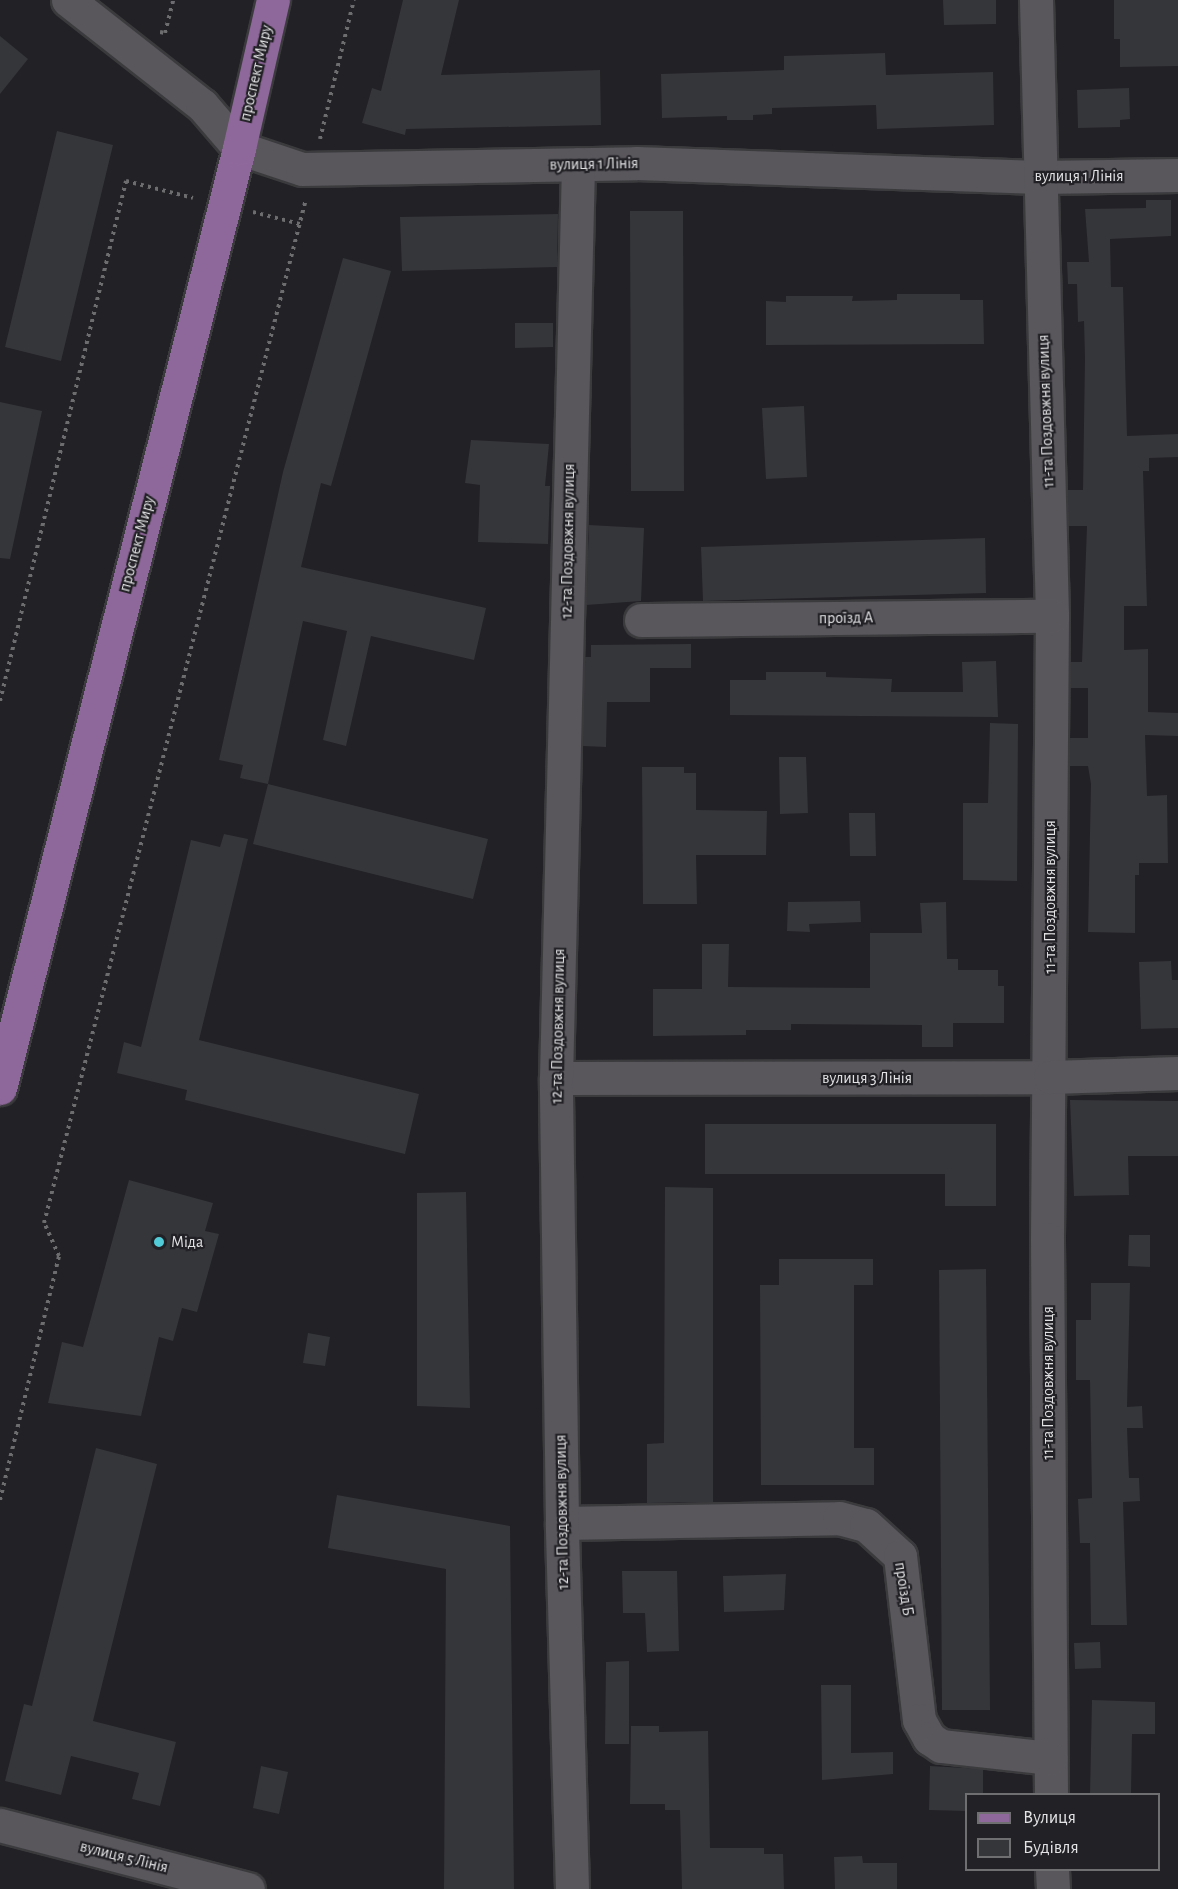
<!DOCTYPE html>
<html>
<head>
<meta charset="utf-8">
<style>
	body { margin:0 }
	#map { position:relative; width:1178px; height:1889px; overflow:hidden; background:#222125; font-family:"Alegreya Sans",sans-serif }
	div>[style] { position:absolute }
	.building>* { inset:0; background:#35363a }
	.path>* { height:4px; margin-top:-2px; transform-origin:0; background:repeating-linear-gradient(90deg,#6d6d70 0 3px,transparent 0 7.5px) }
	.roads { filter:drop-shadow(2px 0 #3b3b3e) drop-shadow(-2px 0 #3b3b3e) drop-shadow(0 2px #3b3b3e) drop-shadow(0 -2px #3b3b3e) }
	.minor>* { height:33px; margin:-16.5px; padding:0 16.5px; transform-origin:16.5px; border-radius:16.5px; background:#59575c }
	.major>* { height:33px; margin:-16.5px; padding:0 16.5px; transform-origin:16.5px; border-radius:16.5px; background:#8f689b }
	.dots>* { width:16px; height:16px; translate:-50% -50%; box-sizing:border-box; border:3px solid #222125; border-radius:50% }
	span { translate:-50% -50%; white-space:nowrap; text-align:center; line-height:1.15; -webkit-text-stroke:4.5px #222125; paint-order:stroke }
	.street-label { font-size:16px; color:#e3e3e6 }
	.poi-label { font-size:16px; color:#e3e3e6 }
	.left { translate:0 -50%; text-align:left }
	.legend { position:absolute; left:965px; top:1793px; width:195px; height:78px; box-sizing:border-box; background:#222125; border:2px solid #6f6f72; margin:0; padding:8px 10px; list-style:none; font-size:18px; color:#e3e3e6 }
	.legend li { display:flex; align-items:center; gap:12px; height:30px }
	.legend b { width:30px; border:2px solid #6f6f72 }
</style>
</head>
<body>
<div id="map">
	<div class="building">
		<div style="clip-path:polygon(403px 0,459px 0,441px 75px,600px 70px,601px 125px,406px 129px,405px 135px,362px 123px,372px 88px,381px 91px)"></div>
		<div style="clip-path:polygon(943px 0,996px 0,996px 24px,944px 25px)"></div>
		<div style="clip-path:polygon(1114px 0,1178px 0,1178px 66px,1120px 67px,1120px 39px,1114px 39px)"></div>
		<div style="clip-path:polygon(0 36px,28px 59px,0 94px)"></div>
		<div style="clip-path:polygon(885px 53px,886px 75px,993px 72px,994px 125px,877px 129px,876px 105px,772px 108px,772px 114px,753px 115px,753px 120px,727px 120px,727px 116px,662px 118px,661px 74px,784px 70px,784px 56px)"></div>
		<div style="clip-path:polygon(1129px 88px,1130px 119px,1120px 120px,1120px 127px,1078px 128px,1077px 90px)"></div>
		<div style="clip-path:polygon(57px 131px,113px 145px,61px 361px,5px 347px)"></div>
		<div style="clip-path:polygon(1146px 200px,1171px 200px,1171px 236px,1110px 239px,1111px 287px,1123px 287px,1127px 436px,1178px 434px,1178px 457px,1149px 458px,1149px 471px,1143px 471px,1147px 606px,1124px 606px,1124px 650px,1148px 649px,1148px 712px,1178px 713px,1178px 736px,1145px 735px,1147px 796px,1167px 795px,1168px 863px,1139px 863px,1139px 875px,1135px 875px,1135px 933px,1088px 932px,1091px 784px,1088px 766px,1070px 766px,1070px 738px,1088px 738px,1088px 688px,1070px 688px,1070px 662px,1082px 662px,1087px 526px,1068px 526px,1067px 490px,1083px 490px,1085px 358px,1084px 321px,1078px 322px,1077px 284px,1068px 284px,1067px 262px,1089px 262px,1085px 209px,1146px 208px)"></div>
		<div style="clip-path:polygon(630px 211px,683px 211px,684px 491px,631px 491px)"></div>
		<div style="clip-path:polygon(558px 214px,557px 267px,402px 271px,400px 217px)"></div>
		<div style="clip-path:polygon(343px 258px,391px 271px,331px 486px,321px 483px,301px 567px,486px 608px,474px 660px,371px 636px,346px 746px,323px 740px,347px 631px,303px 621px,268px 784px,240px 778px,243px 765px,219px 760px,283px 472px)"></div>
		<div style="clip-path:polygon(897px 294px,960px 294px,960px 300px,983px 300px,984px 344px,766px 345px,766px 301px,786px 302px,786px 296px,853px 296px,852px 301px,897px 300px)"></div>
		<div style="clip-path:polygon(515px 323px,553px 323px,553px 347px,515px 348px)"></div>
		<div style="clip-path:polygon(0 402px,42px 411px,10px 559px,0 558px)"></div>
		<div style="clip-path:polygon(804px 406px,807px 477px,766px 479px,762px 408px)"></div>
		<div style="clip-path:polygon(471px 440px,549px 444px,545px 486px,550px 486px,548px 544px,478px 542px,480px 485px,465px 483px)"></div>
		<div style="clip-path:polygon(589px 525px,644px 528px,641px 601px,586px 605px)"></div>
		<div style="clip-path:polygon(985px 538px,986px 593px,703px 601px,701px 547px)"></div>
		<div style="clip-path:polygon(691px 644px,691px 668px,650px 668px,650px 702px,607px 702px,606px 747px,583px 746px,585px 657px,591px 657px,591px 645px)"></div>
		<div style="clip-path:polygon(996px 661px,998px 717px,730px 715px,730px 680px,766px 680px,766px 672px,826px 672px,826px 677px,892px 679px,891px 692px,963px 692px,962px 662px)"></div>
		<div style="clip-path:polygon(990px 723px,1018px 724px,1017px 881px,963px 880px,963px 803px,988px 803px)"></div>
		<div style="clip-path:polygon(779px 757px,806px 757px,808px 813px,780px 814px)"></div>
		<div style="clip-path:polygon(642px 767px,684px 767px,684px 773px,696px 773px,696px 810px,767px 811px,766px 855px,696px 855px,697px 904px,643px 904px)"></div>
		<div style="clip-path:polygon(268px 784px,488px 839px,473px 899px,253px 844px)"></div>
		<div style="clip-path:polygon(849px 813px,875px 813px,876px 856px,850px 856px)"></div>
		<div style="clip-path:polygon(224px 834px,248px 839px,199px 1040px,419px 1094px,405px 1154px,185px 1100px,187px 1090px,117px 1073px,124px 1042px,141px 1047px,191px 840px,220px 847px)"></div>
		<div style="clip-path:polygon(860px 901px,861px 922px,809px 924px,810px 932px,787px 931px,788px 902px)"></div>
		<div style="clip-path:polygon(946px 902px,947px 959px,958px 959px,958px 970px,998px 970px,998px 986px,1004px 986px,1004px 1023px,953px 1023px,953px 1047px,922px 1047px,922px 1025px,791px 1024px,791px 1030px,746px 1030px,746px 1035px,653px 1036px,653px 989px,702px 989px,702px 944px,729px 944px,728px 987px,870px 988px,870px 933px,922px 933px,920px 903px)"></div>
		<div style="clip-path:polygon(1171px 961px,1172px 980px,1178px 980px,1178px 1028px,1141px 1029px,1139px 962px)"></div>
		<div style="clip-path:polygon(1070px 1100px,1178px 1101px,1178px 1156px,1128px 1156px,1129px 1195px,1074px 1196px)"></div>
		<div style="clip-path:polygon(705px 1124px,996px 1124px,996px 1206px,945px 1206px,945px 1174px,705px 1174px)"></div>
		<div style="clip-path:polygon(129px 1180px,213px 1203px,205px 1231px,219px 1234px,197px 1312px,182px 1308px,173px 1341px,159px 1337px,141px 1416px,48px 1403px,62px 1342px,83px 1347px)"></div>
		<div style="clip-path:polygon(665px 1187px,713px 1188px,713px 1502px,647px 1503px,647px 1444px,664px 1443px)"></div>
		<div style="clip-path:polygon(466px 1192px,470px 1408px,417px 1406px,417px 1193px)"></div>
		<div style="clip-path:polygon(1129px 1235px,1150px 1235px,1150px 1267px,1128px 1266px)"></div>
		<div style="clip-path:polygon(779px 1259px,873px 1259px,873px 1285px,854px 1285px,854px 1448px,874px 1448px,874px 1485px,761px 1485px,760px 1285px,779px 1285px)"></div>
		<div style="clip-path:polygon(986px 1269px,990px 1710px,942px 1710px,939px 1270px)"></div>
		<div style="clip-path:polygon(1091px 1283px,1130px 1283px,1127px 1407px,1142px 1406px,1143px 1428px,1127px 1428px,1129px 1478px,1139px 1478px,1140px 1501px,1123px 1502px,1127px 1625px,1091px 1625px,1090px 1543px,1080px 1543px,1078px 1499px,1092px 1498px,1090px 1380px,1076px 1380px,1076px 1320px,1091px 1320px)"></div>
		<div style="clip-path:polygon(308px 1333px,330px 1337px,325px 1366px,303px 1363px)"></div>
		<div style="clip-path:polygon(96px 1448px,157px 1464px,93px 1721px,176px 1742px,160px 1806px,132px 1799px,139px 1773px,71px 1756px,61px 1795px,5px 1781px,24px 1704px,32px 1706px)"></div>
		<div style="clip-path:polygon(337px 1495px,510px 1526px,514px 1889px,444px 1889px,446px 1569px,328px 1548px)"></div>
		<div style="clip-path:polygon(622px 1571px,677px 1571px,679px 1651px,647px 1652px,645px 1613px,623px 1613px)"></div>
		<div style="clip-path:polygon(786px 1574px,784px 1610px,724px 1612px,723px 1576px)"></div>
		<div style="clip-path:polygon(1100px 1642px,1101px 1668px,1075px 1669px,1074px 1643px)"></div>
		<div style="clip-path:polygon(629px 1661px,629px 1744px,605px 1744px,606px 1662px)"></div>
		<div style="clip-path:polygon(821px 1685px,851px 1685px,851px 1753px,893px 1752px,893px 1774px,822px 1780px)"></div>
		<div style="clip-path:polygon(1092px 1700px,1155px 1702px,1155px 1734px,1132px 1734px,1131px 1794px,1090px 1794px)"></div>
		<div style="clip-path:polygon(631px 1726px,659px 1726px,659px 1732px,708px 1731px,710px 1848px,764px 1848px,764px 1854px,783px 1854px,784px 1889px,682px 1889px,680px 1810px,665px 1810px,665px 1804px,630px 1804px)"></div>
		<div style="clip-path:polygon(261px 1766px,288px 1772px,279px 1814px,253px 1808px)"></div>
		<div style="clip-path:polygon(930px 1766px,983px 1769px,983px 1794px,966px 1794px,966px 1811px,929px 1810px)"></div>
		<div style="clip-path:polygon(862px 1856px,863px 1863px,897px 1863px,897px 1889px,835px 1889px,834px 1857px)"></div>
	</div>
	<div class="path">
		<div style="left:160px;top:32px;width:5px;rotate:11deg"></div>
		<div style="left:165px;top:33px;width:34px;rotate:-76deg"></div>
		<div style="left:320px;top:139px;width:143px;rotate:-76.3deg"></div>
		<div style="left:253px;top:212px;width:49px;rotate:14.3deg"></div>
		<div style="left:0;top:701px;width:535px;rotate:-76.38deg"></div>
		<div style="left:126px;top:181px;width:69px;rotate:14.2deg"></div>
		<div style="left:0;top:1500px;width:251px;rotate:-76.4deg"></div>
		<div style="left:59px;top:1256px;width:36px;rotate:-114deg"></div>
		<div style="left:44px;top:1223px;width:1057px;rotate:-75.65deg"></div>
	</div>
	<div class="roads">
		<div class="minor">
			<div style="left:68px;top:0;width:170px;rotate:38.1deg"></div>
			<div style="left:202px;top:105px;width:57px;rotate:49.3deg"></div>
			<div style="left:239px;top:148px;width:66px;rotate:18.4deg"></div>
			<div style="left:302px;top:169px;width:334px;rotate:-1deg"></div>
			<div style="left:636px;top:163px;width:403px;rotate:2deg"></div>
			<div style="left:1039px;top:177px;width:139px;rotate:-0.8deg"></div>
			<div style="left:1036px;top:0;width:616px;rotate:88.51deg"></div>
			<div style="left:1052px;top:616px;width:623px;rotate:90.46deg"></div>
			<div style="left:1047px;top:1239px;width:555px;rotate:89.59deg"></div>
			<div style="left:641px;top:620px;width:411px;rotate:-0.6deg"></div>
			<div style="left:556px;top:1078px;width:494px;rotate:-0.1deg"></div>
			<div style="left:1050px;top:1077px;width:128px;rotate:-1.8deg"></div>
			<div style="left:562px;top:1523px;width:277px;rotate:-1deg"></div>
			<div style="left:839px;top:1518px;width:28px;rotate:15deg"></div>
			<div style="left:866px;top:1525px;width:46px;rotate:42.4deg"></div>
			<div style="left:900px;top:1556px;width:165px;rotate:83.4deg"></div>
			<div style="left:919px;top:1720px;width:21px;rotate:61deg"></div>
			<div style="left:929px;top:1738px;width:14px;rotate:34deg"></div>
			<div style="left:941px;top:1746px;width:110px;rotate:6.3deg"></div>
			<div style="left:0;top:1825px;width:256px;rotate:14.5deg"></div>
			<div style="left:1052px;top:1870px;width:19px;rotate:87deg"></div>
			<div style="left:572px;top:1889px;width:366px;rotate:-91.6deg"></div>
			<div style="left:562px;top:1523px;width:445px;rotate:-90.8deg"></div>
			<div style="left:556px;top:1078px;width:914px;rotate:-88.62deg"></div>
		</div>
		<div class="major">
			<div style="left:0;top:1088px;width:970px;rotate:-75.73deg"></div>
			<div style="left:239px;top:148px;width:152px;rotate:-77.1deg"></div>
		</div>
	</div>
	<div class="dots">
		<div style="left:159px;top:1242px;background:#52cbd8"></div>
	</div>
	<div class="street-label">
		<span style="left:256px;top:73px;rotate:-77deg">проспект Миру</span>
		<span style="left:594px;top:164px;rotate:-1deg">вулиця 1 Лінія</span>
		<span style="left:1079px;top:176px">вулиця 1 Лінія</span>
		<span style="left:1046px;top:411px;rotate:-92deg">11-та Поздовжня вулиця</span>
		<span style="left:568px;top:541px;rotate:-89deg">12-та Поздовжня вулиця</span>
		<span style="left:137px;top:544px;rotate:-75deg">проспект Миру</span>
		<span style="left:846px;top:618px;rotate:-1deg">проїзд А</span>
		<span style="left:1050px;top:897px;rotate:-90deg">11-та Поздовжня вулиця</span>
		<span style="left:558px;top:1026px;rotate:-89deg">12-та Поздовжня вулиця</span>
		<span style="left:867px;top:1078px">вулиця 3 Лінія</span>
		<span style="left:1048px;top:1383px;rotate:-90deg">11-та Поздовжня вулиця</span>
		<span style="left:562px;top:1512px;rotate:-91deg">12-та Поздовжня вулиця</span>
		<span style="left:904px;top:1589px;rotate:81deg">проїзд Б</span>
		<span style="left:124px;top:1857px;rotate:14deg">вулиця 5 Лінія</span>
	</div>
	<div class="poi-label">
		<span class="left" style="left:171px;top:1242px">Міда</span>
	</div>
	<ul class="legend">
	<li><b style="height:8px;background:#8f689b"></b>Вулиця</li>
	<li><b style="height:16px;background:#35363a"></b>Будівля</li>
	</ul>
</div>
</body>
</html>
